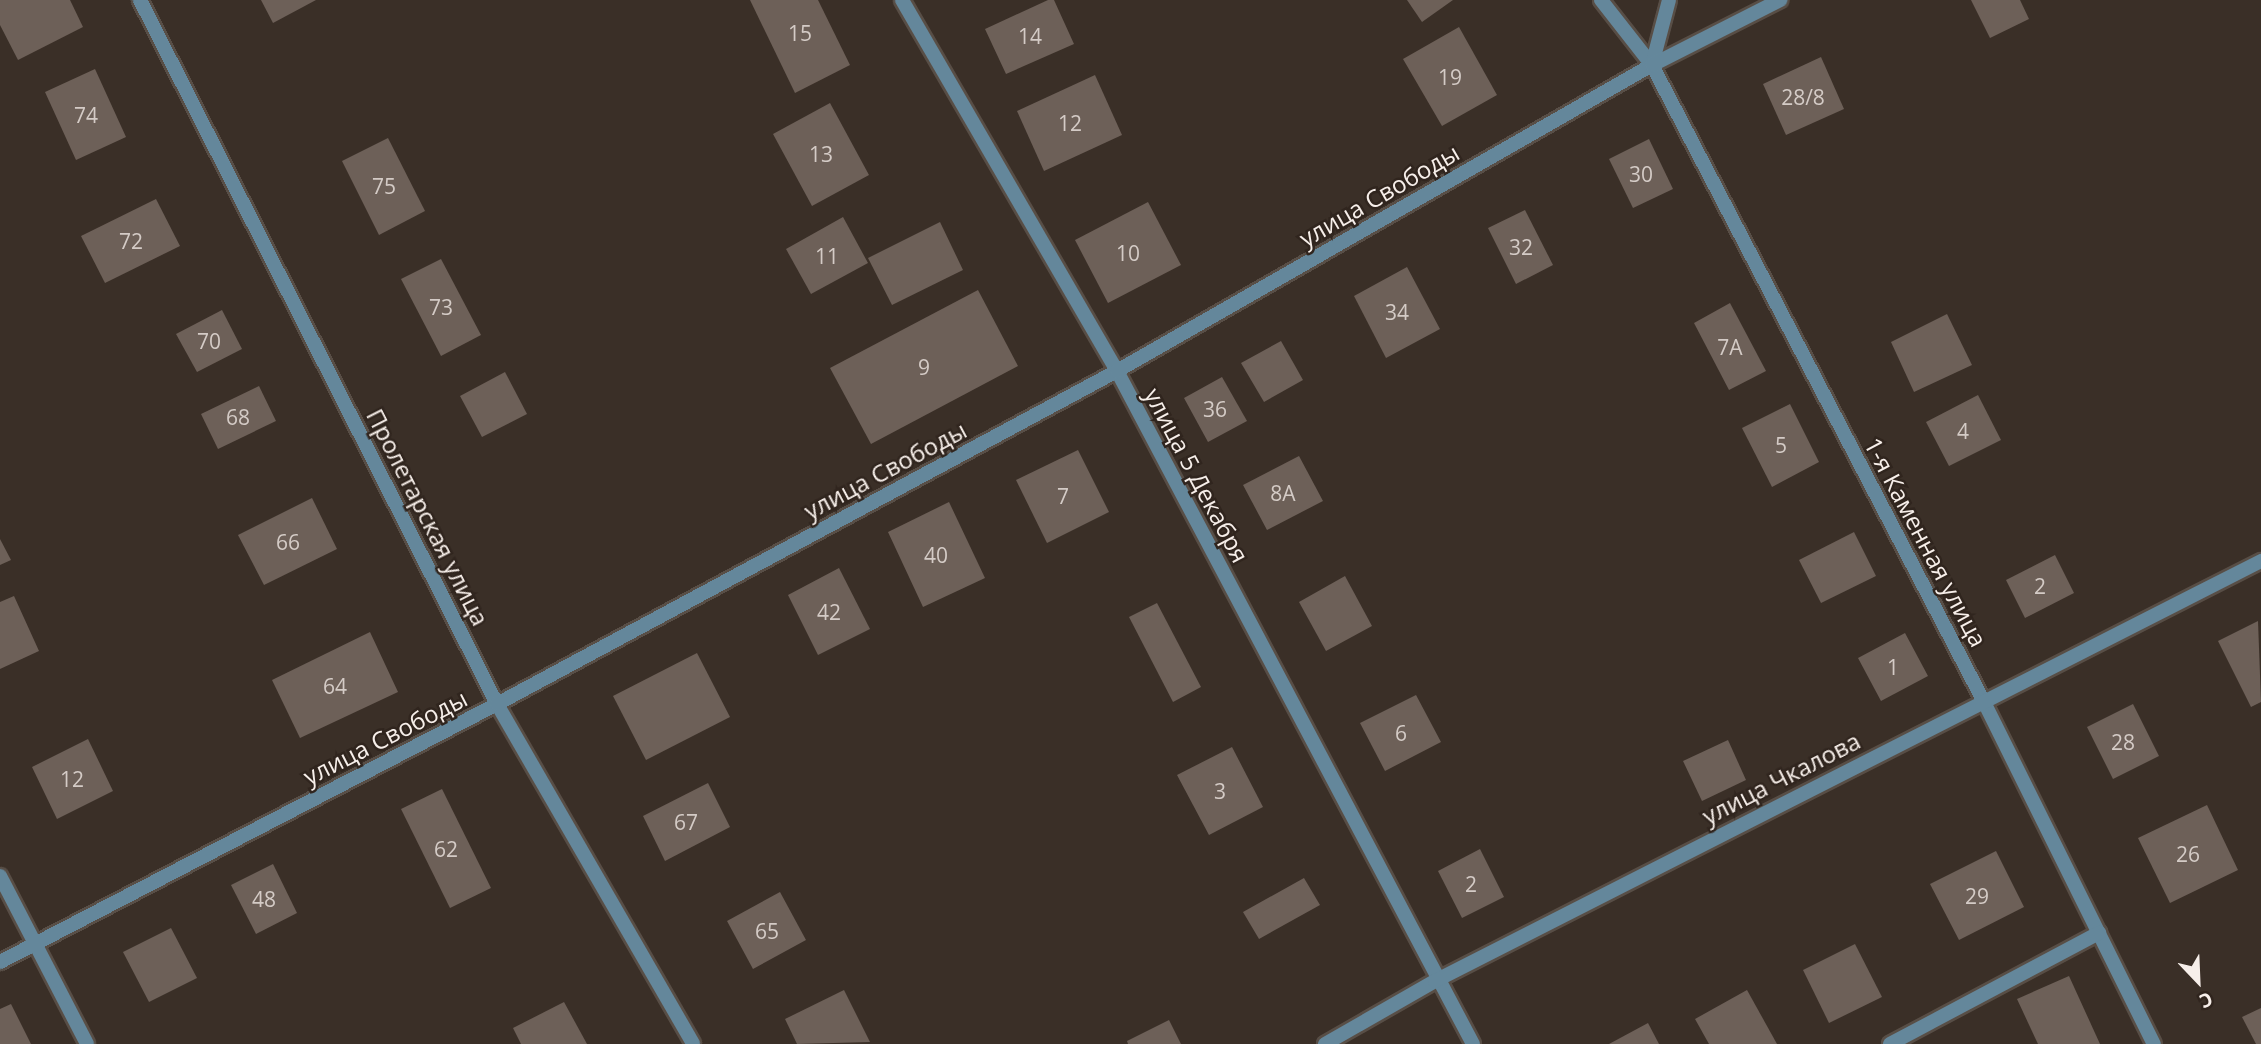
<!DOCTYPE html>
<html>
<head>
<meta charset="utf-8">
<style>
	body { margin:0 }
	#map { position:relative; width:2261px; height:1044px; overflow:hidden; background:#3a2f27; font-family:"Open Sans",sans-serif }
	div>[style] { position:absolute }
	.building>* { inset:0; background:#6d6058 }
	.roads { filter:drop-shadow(2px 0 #584e46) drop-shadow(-2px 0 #584e46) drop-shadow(0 2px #584e46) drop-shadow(0 -2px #584e46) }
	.lane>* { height:14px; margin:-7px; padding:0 7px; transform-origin:7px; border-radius:7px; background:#64879b }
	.street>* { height:14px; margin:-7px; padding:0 7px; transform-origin:7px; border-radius:7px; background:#64879b }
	span { translate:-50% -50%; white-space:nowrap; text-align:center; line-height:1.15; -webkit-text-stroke:5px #30251e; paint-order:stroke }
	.number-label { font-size:21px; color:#d4cbc6 }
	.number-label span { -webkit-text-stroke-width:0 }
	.street-label { font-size:24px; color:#f7efea }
	.north { position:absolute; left:2163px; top:946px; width:70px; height:70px; -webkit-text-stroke:5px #30251e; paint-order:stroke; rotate:157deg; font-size:19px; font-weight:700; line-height:28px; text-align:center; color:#f7efea }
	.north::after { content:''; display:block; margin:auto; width:24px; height:32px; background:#f7efea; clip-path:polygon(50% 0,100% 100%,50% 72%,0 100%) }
</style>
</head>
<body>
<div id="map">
	<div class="building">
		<div style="clip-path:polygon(0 0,70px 0,83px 27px,18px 60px,0 25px)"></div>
		<div style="clip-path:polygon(261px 0,316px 0,273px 23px)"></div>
		<div style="clip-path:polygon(750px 0,818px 0,850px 65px,795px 93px)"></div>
		<div style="clip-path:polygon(1048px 0,1054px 0,1074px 44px,1006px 74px,985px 29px)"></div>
		<div style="clip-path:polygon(1407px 0,1453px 0,1422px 22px)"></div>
		<div style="clip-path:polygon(1971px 0,2020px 0,2029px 19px,1990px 38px)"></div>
		<div style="clip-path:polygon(1459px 27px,1497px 95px,1442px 126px,1403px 59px)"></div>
		<div style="clip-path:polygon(1821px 57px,1844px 109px,1786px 135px,1763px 84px)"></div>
		<div style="clip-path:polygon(95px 69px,126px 137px,76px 160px,45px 92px)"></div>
		<div style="clip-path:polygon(1095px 75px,1122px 135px,1044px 171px,1017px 111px)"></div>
		<div style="clip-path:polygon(830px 103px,869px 175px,812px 206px,773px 134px)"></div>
		<div style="clip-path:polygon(388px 138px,425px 211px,379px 235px,342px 161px)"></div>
		<div style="clip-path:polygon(1649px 139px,1673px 189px,1633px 208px,1609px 159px)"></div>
		<div style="clip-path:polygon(156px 199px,180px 246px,105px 283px,81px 236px)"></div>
		<div style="clip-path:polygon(1148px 202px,1181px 265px,1108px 303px,1075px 240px)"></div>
		<div style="clip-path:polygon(1525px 210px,1553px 265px,1516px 284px,1488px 228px)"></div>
		<div style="clip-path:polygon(843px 217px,868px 263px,811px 294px,786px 249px)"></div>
		<div style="clip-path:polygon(940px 222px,963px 270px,892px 305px,868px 258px)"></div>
		<div style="clip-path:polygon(441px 259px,481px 335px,441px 356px,401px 279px)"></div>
		<div style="clip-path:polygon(1407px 267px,1440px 329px,1386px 358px,1354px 296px)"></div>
		<div style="clip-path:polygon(978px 290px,1018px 366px,871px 444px,830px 368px)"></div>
		<div style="clip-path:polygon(1730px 303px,1766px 371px,1729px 390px,1694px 323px)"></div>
		<div style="clip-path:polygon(222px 310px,242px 349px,197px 372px,176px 334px)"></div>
		<div style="clip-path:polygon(1947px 314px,1972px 365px,1914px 392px,1891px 342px)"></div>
		<div style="clip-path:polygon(1281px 341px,1303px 380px,1264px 402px,1241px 363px)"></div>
		<div style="clip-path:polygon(505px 372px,527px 414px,482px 437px,460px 396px)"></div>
		<div style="clip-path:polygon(1222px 377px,1247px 421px,1208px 442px,1184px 398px)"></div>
		<div style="clip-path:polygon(259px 386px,276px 421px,218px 449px,201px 414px)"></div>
		<div style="clip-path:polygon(1978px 395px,2001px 440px,1949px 466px,1926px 422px)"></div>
		<div style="clip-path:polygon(1790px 404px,1819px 462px,1772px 487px,1742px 428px)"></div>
		<div style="clip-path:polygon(1078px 450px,1109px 512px,1047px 543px,1016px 480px)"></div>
		<div style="clip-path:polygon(1299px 456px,1323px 501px,1267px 530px,1243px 485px)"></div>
		<div style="clip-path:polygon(312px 498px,337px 549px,264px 585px,238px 535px)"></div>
		<div style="clip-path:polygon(949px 502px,985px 578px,923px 607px,888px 532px)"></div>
		<div style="clip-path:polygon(1854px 532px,1876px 576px,1821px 603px,1799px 560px)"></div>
		<div style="clip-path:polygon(0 539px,11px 560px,0 565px)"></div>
		<div style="clip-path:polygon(2055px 555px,2074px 593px,2025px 618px,2006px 580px)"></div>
		<div style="clip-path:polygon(839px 568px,870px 629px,818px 655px,788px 595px)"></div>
		<div style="clip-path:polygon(1345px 576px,1372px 626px,1326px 651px,1299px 602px)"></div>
		<div style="clip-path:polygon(14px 596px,39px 651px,0 669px,0 602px)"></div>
		<div style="clip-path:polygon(1157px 603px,1201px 687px,1173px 702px,1129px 617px)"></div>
		<div style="clip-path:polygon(2258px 621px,2261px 702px,2251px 707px,2218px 641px)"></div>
		<div style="clip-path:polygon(370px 632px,398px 692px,300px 738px,272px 680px)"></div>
		<div style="clip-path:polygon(1905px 633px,1928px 676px,1881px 701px,1858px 658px)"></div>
		<div style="clip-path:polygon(697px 653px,730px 717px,646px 760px,613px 696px)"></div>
		<div style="clip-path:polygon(1416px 695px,1441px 742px,1385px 771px,1360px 723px)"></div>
		<div style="clip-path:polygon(2133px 704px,2159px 756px,2113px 779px,2087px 727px)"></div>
		<div style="clip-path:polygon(88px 739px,113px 791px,57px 819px,32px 767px)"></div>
		<div style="clip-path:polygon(1728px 740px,1746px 780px,1702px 801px,1683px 761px)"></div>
		<div style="clip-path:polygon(1232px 747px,1263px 807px,1209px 835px,1177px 775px)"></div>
		<div style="clip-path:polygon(708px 783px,730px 827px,665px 861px,643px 816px)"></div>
		<div style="clip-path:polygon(442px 789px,491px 888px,450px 908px,401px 809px)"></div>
		<div style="clip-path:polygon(2207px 805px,2238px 870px,2170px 903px,2138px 838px)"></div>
		<div style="clip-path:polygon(1480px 849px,1504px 897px,1462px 918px,1438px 871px)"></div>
		<div style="clip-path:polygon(1996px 851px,2024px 907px,1959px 940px,1930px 884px)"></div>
		<div style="clip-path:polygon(273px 864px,297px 913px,256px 934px,231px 885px)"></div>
		<div style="clip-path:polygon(1304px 878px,1320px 905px,1259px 939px,1243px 912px)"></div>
		<div style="clip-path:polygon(780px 892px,806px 940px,753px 969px,727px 921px)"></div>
		<div style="clip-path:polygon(171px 928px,197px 978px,149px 1002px,123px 952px)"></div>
		<div style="clip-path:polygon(1855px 944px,1882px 997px,1829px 1023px,1803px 970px)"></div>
		<div style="clip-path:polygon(2069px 976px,2100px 1044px,2038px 1044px,2017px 999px)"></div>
		<div style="clip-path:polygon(844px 990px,870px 1042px,797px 1044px,785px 1019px)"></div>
		<div style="clip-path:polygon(1747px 990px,1777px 1044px,1709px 1044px,1695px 1019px)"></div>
		<div style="clip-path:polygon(564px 1002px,587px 1044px,521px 1044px,513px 1028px)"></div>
		<div style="clip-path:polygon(11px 1004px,31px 1044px,0 1044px,0 1009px)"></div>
		<div style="clip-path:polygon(2261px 1008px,2261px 1044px,2256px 1044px,2242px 1017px)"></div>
		<div style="clip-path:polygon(1169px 1020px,1181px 1044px,1128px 1044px,1127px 1041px)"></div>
		<div style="clip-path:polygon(1648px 1023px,1659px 1044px,1609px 1044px)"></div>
	</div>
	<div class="roads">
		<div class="lane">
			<div style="left:1601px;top:0;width:83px;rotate:51.9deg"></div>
		</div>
		<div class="street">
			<div style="left:140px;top:0;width:789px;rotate:63.11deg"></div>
			<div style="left:497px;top:704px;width:392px;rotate:60deg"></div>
			<div style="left:902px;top:0;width:429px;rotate:59.9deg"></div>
			<div style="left:1117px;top:371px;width:761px;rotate:62.12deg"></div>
			<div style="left:1669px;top:0;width:67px;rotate:104.7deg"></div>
			<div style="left:1652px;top:65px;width:716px;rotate:62.47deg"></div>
			<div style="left:1983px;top:700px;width:384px;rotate:63.6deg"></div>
			<div style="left:0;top:876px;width:189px;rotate:62.6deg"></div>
			<div style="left:0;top:962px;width:560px;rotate:-27.43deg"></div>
			<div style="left:497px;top:704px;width:704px;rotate:-28.24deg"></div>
			<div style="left:1117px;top:371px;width:616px;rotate:-29.77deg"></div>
			<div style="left:1652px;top:65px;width:144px;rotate:-26.9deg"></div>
			<div style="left:1325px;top:1044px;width:127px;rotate:-29.8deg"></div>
			<div style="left:1435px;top:981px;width:927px;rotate:-26.95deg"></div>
			<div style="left:1890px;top:1044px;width:237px;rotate:-28deg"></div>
		</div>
	</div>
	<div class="number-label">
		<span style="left:800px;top:33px">15</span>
		<span style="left:1030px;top:36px">14</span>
		<span style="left:1450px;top:77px">19</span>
		<span style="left:1803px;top:97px">28/8</span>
		<span style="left:86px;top:115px">74</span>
		<span style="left:1070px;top:123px">12</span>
		<span style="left:821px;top:154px">13</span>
		<span style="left:1641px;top:174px">30</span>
		<span style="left:384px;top:186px">75</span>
		<span style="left:131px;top:241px">72</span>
		<span style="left:1521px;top:247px">32</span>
		<span style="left:1128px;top:253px">10</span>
		<span style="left:827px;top:256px">11</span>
		<span style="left:441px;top:307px">73</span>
		<span style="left:1397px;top:312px">34</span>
		<span style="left:209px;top:341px">70</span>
		<span style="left:1730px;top:347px">7А</span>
		<span style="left:924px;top:367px">9</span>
		<span style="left:1215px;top:409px">36</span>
		<span style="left:238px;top:417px">68</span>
		<span style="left:1963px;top:431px">4</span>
		<span style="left:1781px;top:445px">5</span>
		<span style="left:1283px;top:493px">8А</span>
		<span style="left:1063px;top:496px">7</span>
		<span style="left:288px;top:542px">66</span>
		<span style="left:936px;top:555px">40</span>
		<span style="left:2040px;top:586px">2</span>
		<span style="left:829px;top:612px">42</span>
		<span style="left:1893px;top:667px">1</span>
		<span style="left:335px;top:686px">64</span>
		<span style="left:1401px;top:733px">6</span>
		<span style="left:2123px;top:742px">28</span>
		<span style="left:72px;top:779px">12</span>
		<span style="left:1220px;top:791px">3</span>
		<span style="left:686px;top:822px">67</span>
		<span style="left:446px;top:849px">62</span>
		<span style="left:2188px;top:854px">26</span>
		<span style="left:1471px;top:884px">2</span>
		<span style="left:1977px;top:896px">29</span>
		<span style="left:264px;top:899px">48</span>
		<span style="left:767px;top:931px">65</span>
	</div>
	<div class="street-label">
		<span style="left:1379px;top:195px;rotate:-30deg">улица Свободы</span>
		<span style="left:885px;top:470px;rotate:-28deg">улица Свободы</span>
		<span style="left:1197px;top:475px;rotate:62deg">улица 5 Декабря</span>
		<span style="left:428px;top:517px;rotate:63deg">Пролетарская улица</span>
		<span style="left:1926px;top:542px;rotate:62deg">1-я Каменная улица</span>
		<span style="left:385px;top:737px;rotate:-27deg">улица Свободы</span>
		<span style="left:1781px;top:778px;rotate:-27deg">улица Чкалова</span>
	</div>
	<div class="north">С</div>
</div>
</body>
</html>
